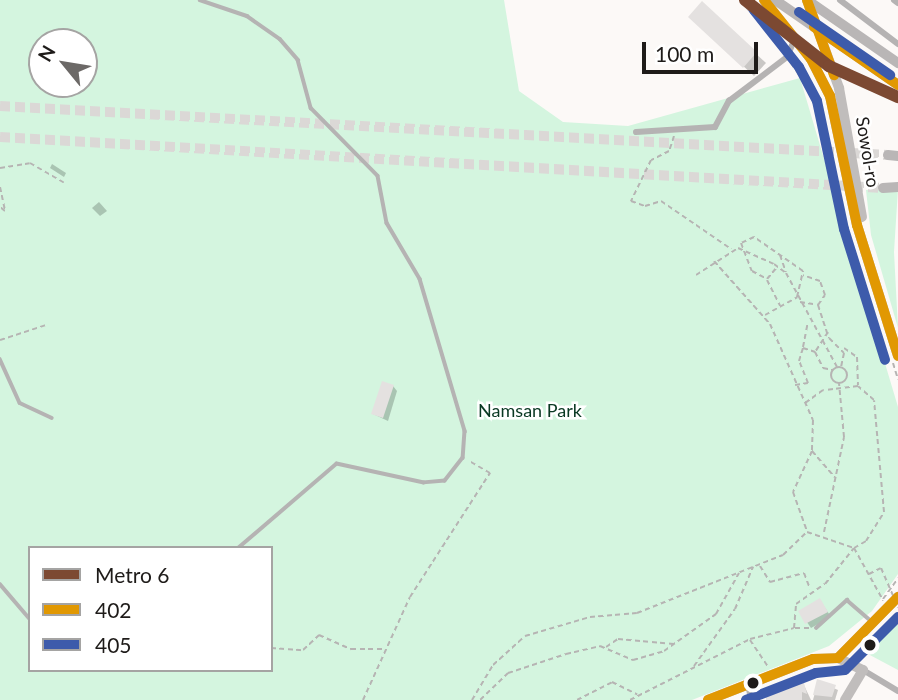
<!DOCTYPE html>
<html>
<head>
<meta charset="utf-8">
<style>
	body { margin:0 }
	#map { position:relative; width:898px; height:700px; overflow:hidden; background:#fcf9f7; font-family:Lato,sans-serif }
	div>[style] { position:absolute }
	.green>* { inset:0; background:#d4f5df }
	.shadow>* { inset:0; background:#0003 }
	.building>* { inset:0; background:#e4e1e0 }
	.primary-tunnel>* { height:10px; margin-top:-5px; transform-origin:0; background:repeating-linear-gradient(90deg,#dbd8d6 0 10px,transparent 0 15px) }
	.path>* { height:2px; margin-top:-1px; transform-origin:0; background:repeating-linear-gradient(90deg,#b6b4b3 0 5px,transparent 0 8.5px) }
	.path>.ring { margin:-1px; padding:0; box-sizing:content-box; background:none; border:2px solid #b6b4b3; border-radius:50% }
	.lane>* { height:3.5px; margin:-1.75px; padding:0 1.75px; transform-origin:1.75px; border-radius:1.75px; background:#b5b3b3 }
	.street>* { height:6px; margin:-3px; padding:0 3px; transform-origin:3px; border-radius:3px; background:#b5b3b3 }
	.secondary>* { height:10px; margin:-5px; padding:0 5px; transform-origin:5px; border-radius:5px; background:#c0bdbc }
	.primary>* { height:10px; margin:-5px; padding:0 5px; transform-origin:5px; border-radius:5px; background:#b9b6b6 }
	.path-bridge>* { height:2px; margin-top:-1px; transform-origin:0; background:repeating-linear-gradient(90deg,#b6b4b3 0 5px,transparent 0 8.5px) }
	.secondary-bridge>* { height:10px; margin:-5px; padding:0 5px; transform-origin:5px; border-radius:5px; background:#c0bdbc }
	.bus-1>* { height:10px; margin:-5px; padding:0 5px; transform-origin:5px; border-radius:5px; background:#e19802 }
	.bus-2>* { height:10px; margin:-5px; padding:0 5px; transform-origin:5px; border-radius:5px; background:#3d5bab }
	.metro-1>* { height:12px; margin:-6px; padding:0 6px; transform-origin:6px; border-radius:6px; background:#7c4932 }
	.dots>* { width:19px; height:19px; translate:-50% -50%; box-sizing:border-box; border:4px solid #fff; border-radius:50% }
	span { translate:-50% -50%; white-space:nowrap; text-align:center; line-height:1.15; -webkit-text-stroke:5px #fff; paint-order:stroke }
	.street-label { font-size:18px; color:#1e1b19 }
	.park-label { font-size:18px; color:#0a3923 }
	.legend { position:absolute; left:28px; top:546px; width:245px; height:126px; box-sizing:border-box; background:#fff; border:2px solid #a5a4a3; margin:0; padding:9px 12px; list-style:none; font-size:21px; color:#1e1b19 }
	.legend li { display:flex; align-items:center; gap:14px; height:35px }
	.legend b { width:35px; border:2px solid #a5a4a3 }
	.north { position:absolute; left:28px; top:28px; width:70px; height:70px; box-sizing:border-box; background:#fff; border:2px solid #a5a4a3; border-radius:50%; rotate:300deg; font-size:19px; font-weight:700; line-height:28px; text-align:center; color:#1e1b19 }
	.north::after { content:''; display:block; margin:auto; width:24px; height:32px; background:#6c6967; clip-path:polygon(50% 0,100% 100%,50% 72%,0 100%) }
	.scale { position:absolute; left:642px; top:42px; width:116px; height:32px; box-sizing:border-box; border:4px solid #1e1b19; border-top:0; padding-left:9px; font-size:21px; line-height:24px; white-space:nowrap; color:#1e1b19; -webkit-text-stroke:5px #fff; paint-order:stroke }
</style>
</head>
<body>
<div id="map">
	<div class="green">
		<div style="clip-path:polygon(evenodd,0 0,504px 0,519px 91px,563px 122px,628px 126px,800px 78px,898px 407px,898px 574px,872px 611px,829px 646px,692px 700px,0 700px,0 0,42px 42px,84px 42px,84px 84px,42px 84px,42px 42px,0 0,30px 548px,271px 548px,271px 670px,30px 670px,30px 548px)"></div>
		<div style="clip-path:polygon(898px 189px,894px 252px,898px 328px,871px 235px,866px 190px)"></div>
		<div style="clip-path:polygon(898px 621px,898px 670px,868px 654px,866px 642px)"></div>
	</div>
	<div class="shadow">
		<div style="clip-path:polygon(703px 4px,766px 63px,754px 76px,700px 26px)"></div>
		<div style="clip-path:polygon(52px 164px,66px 173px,64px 177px,50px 168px)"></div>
		<div style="clip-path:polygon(99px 202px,107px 211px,100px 216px,92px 208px)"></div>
		<div style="clip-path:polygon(393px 386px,397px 391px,388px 421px,373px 414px)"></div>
		<div style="clip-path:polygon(820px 600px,831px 617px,811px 628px,800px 612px)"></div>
		<div style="clip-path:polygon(802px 681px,811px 700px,768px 700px)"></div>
		<div style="clip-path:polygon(818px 681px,838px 690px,835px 700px,813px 700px)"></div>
	</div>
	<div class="building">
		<div style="clip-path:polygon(702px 1px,757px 52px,743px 68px,688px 17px)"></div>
		<div style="clip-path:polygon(382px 381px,394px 385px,383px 418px,371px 414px)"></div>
		<div style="clip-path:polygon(820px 598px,828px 612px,805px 624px,798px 611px)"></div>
		<div style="clip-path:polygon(803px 679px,807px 694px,802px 692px,802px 700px,766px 700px,765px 690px)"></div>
		<div style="clip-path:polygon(817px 679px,836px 685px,832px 697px,813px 695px)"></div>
	</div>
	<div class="primary-tunnel">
		<div style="left:0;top:106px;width:889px;rotate:3.16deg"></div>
		<div style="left:0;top:137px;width:884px;rotate:3.31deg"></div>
	</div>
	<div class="path">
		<div style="left:740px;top:0;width:65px;rotate:49.4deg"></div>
		<div style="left:791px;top:63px;width:59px;rotate:56deg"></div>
		<div style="left:674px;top:136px;width:16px;rotate:108deg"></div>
		<div style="left:669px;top:151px;width:20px;rotate:153deg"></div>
		<div style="left:651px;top:160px;width:46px;rotate:116deg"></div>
		<div style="left:631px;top:201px;width:15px;rotate:20deg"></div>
		<div style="left:645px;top:206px;width:17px;rotate:-17deg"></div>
		<div style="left:661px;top:201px;width:85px;rotate:34.4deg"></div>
		<div style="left:0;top:168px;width:30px;rotate:-9deg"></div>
		<div style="left:30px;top:163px;width:39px;rotate:30deg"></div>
		<div style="left:0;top:187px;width:25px;rotate:78deg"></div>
		<div style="left:5px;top:211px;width:6px;rotate:-141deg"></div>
		<div style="left:780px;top:255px;width:18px;rotate:71deg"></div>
		<div style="left:714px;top:261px;width:84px;rotate:48.4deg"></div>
		<div style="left:770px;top:324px;width:105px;rotate:65.9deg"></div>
		<div style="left:813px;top:420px;width:31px;rotate:92deg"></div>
		<div style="left:812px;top:451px;width:45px;rotate:114.9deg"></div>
		<div style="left:793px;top:492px;width:41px;rotate:70.3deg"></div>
		<div style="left:696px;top:275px;width:50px;rotate:-32.7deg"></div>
		<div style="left:738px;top:248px;width:39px;rotate:24deg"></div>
		<div style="left:774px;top:264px;width:15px;rotate:37deg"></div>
		<div style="left:786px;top:273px;width:107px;rotate:61.5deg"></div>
		<div style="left:767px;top:280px;width:29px;rotate:63deg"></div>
		<div style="left:800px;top:302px;width:18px;rotate:9deg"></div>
		<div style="left:818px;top:305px;width:12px;rotate:-55deg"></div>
		<div style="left:825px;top:295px;width:15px;rotate:-110deg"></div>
		<div style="left:820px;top:281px;width:18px;rotate:-161deg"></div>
		<div style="left:818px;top:305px;width:35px;rotate:72deg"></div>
		<div style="left:829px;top:338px;width:21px;rotate:45deg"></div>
		<div style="left:844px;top:353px;width:14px;rotate:102deg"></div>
		<div style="left:765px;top:315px;width:37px;rotate:-29deg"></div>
		<div style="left:797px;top:297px;width:27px;rotate:-77deg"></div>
		<div style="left:803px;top:271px;width:60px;rotate:-145.2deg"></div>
		<div style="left:754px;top:237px;width:14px;rotate:155deg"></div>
		<div style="left:741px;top:243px;width:30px;rotate:69deg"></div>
		<div style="left:752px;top:271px;width:17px;rotate:28deg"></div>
		<div style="left:767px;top:279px;width:16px;rotate:-50deg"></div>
		<div style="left:828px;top:332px;width:24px;rotate:123deg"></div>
		<div style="left:815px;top:352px;width:18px;rotate:63deg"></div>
		<div style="left:823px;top:368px;width:10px;rotate:11deg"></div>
		<div style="left:0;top:340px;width:48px;rotate:-18.1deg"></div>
		<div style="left:803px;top:347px;width:25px;rotate:-79deg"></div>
		<div style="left:844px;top:348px;width:16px;rotate:35deg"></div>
		<div style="left:857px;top:357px;width:28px;rotate:88deg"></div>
		<div style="left:893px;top:363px;width:17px;rotate:73deg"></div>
		<div class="ring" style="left:831px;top:367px;width:14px;height:14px"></div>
		<div style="left:795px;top:385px;width:13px;rotate:-9deg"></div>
		<div style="left:808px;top:383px;width:24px;rotate:-112deg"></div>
		<div style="left:799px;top:361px;width:14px;rotate:-73deg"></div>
		<div style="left:803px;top:348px;width:13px;rotate:18deg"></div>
		<div style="left:812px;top:451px;width:35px;rotate:49deg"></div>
		<div style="left:824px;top:532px;width:97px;rotate:-78.1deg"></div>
		<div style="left:844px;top:437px;width:54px;rotate:-95.3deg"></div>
		<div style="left:760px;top:566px;width:19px;rotate:58deg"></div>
		<div style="left:770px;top:582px;width:35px;rotate:-15deg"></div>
		<div style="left:804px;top:573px;width:17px;rotate:69deg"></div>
		<div style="left:869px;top:574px;width:13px;rotate:-27deg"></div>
		<div style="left:883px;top:599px;width:26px;rotate:-54deg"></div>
		<div style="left:795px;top:628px;width:15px"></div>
		<div style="left:750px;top:640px;width:32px;rotate:56deg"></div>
		<div style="left:606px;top:647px;width:14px;rotate:-34deg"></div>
		<div style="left:618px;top:639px;width:56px;rotate:5.1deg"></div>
		<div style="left:271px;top:648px;width:32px;rotate:4deg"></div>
		<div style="left:303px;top:650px;width:22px;rotate:-43deg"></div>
		<div style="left:319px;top:635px;width:35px;rotate:24deg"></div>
		<div style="left:351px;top:649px;width:33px"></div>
		<div style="left:694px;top:666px;width:70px;rotate:-54.3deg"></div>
		<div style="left:735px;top:609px;width:46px;rotate:-66.8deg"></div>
		<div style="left:363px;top:700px;width:113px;rotate:-65.5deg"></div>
		<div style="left:410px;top:597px;width:148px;rotate:-57.2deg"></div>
		<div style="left:490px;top:473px;width:24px;rotate:-150deg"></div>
		<div style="left:472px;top:700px;width:41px;rotate:-59deg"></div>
		<div style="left:493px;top:665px;width:43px;rotate:-42.2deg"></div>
		<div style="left:525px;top:636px;width:68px;rotate:-16.3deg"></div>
		<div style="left:590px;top:617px;width:47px;rotate:-4.9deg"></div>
		<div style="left:637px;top:613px;width:157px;rotate:-21.7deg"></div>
		<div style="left:783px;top:555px;width:33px;rotate:-44deg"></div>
		<div style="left:807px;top:532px;width:50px;rotate:18.8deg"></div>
		<div style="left:854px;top:548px;width:14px;rotate:-30deg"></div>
		<div style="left:866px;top:541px;width:34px;rotate:-58deg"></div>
		<div style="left:884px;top:512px;width:112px;rotate:-95.1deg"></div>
		<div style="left:874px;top:400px;width:21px;rotate:-139deg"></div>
		<div style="left:858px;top:386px;width:35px;rotate:173deg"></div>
		<div style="left:823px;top:390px;width:22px;rotate:144deg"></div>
		<div style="left:480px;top:700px;width:39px;rotate:-44deg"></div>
		<div style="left:508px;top:673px;width:61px;rotate:-18.1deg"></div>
		<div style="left:566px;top:654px;width:35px;rotate:-13deg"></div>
		<div style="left:600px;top:646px;width:36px;rotate:23deg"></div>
		<div style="left:633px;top:660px;width:32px;rotate:-16deg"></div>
		<div style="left:664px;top:651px;width:64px;rotate:-35.4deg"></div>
		<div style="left:716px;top:614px;width:47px;rotate:-60.7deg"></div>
		<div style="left:577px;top:700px;width:39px;rotate:-27deg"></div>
		<div style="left:612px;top:682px;width:28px;rotate:26deg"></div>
		<div style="left:630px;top:700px;width:135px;rotate:-26.9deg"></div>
		<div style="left:750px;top:639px;width:45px;rotate:-14deg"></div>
		<div style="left:794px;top:628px;width:24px;rotate:-85deg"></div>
		<div style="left:796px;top:604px;width:35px;rotate:-35deg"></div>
		<div style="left:825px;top:584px;width:46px;rotate:-51.1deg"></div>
		<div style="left:854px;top:548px;width:60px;rotate:60.9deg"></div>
	</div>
	<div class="lane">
		<div style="left:200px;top:0;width:50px;rotate:18.8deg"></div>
		<div style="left:247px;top:16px;width:40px;rotate:34.9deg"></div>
		<div style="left:280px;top:39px;width:28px;rotate:49deg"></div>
		<div style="left:298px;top:60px;width:50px;rotate:74.8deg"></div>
		<div style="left:311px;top:108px;width:95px;rotate:45.4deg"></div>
		<div style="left:378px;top:176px;width:48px;rotate:79.2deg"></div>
		<div style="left:387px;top:223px;width:65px;rotate:59.5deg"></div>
		<div style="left:420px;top:279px;width:159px;rotate:73.5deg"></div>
		<div style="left:465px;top:431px;width:27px;rotate:94deg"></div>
		<div style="left:463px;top:458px;width:29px;rotate:128deg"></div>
		<div style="left:445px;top:481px;width:21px;rotate:175deg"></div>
		<div style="left:424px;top:483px;width:89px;rotate:-167.7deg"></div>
		<div style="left:337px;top:464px;width:129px;rotate:139.4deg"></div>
		<div style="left:0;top:359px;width:48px;rotate:65.6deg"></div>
		<div style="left:20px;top:403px;width:35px;rotate:25deg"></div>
		<div style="left:0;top:584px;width:46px;rotate:49.4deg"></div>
		<div style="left:816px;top:628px;width:42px;rotate:-42.1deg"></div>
		<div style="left:847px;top:600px;width:32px;rotate:41deg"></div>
	</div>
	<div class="street">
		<div style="left:840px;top:0;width:73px;rotate:37.2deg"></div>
		<div style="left:894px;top:0;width:5px;rotate:37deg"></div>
		<div style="left:636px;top:132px;width:79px;rotate:-3.6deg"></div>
		<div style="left:715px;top:127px;width:30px;rotate:-62deg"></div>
		<div style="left:729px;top:101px;width:73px;rotate:-37.2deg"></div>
		<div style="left:787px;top:57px;width:21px;rotate:-67deg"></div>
		<div style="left:863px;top:670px;width:41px;rotate:31deg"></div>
		<div style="left:748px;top:683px;width:17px;rotate:80deg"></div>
	</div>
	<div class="secondary">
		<div style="left:764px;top:0;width:75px;rotate:51.5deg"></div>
		<div style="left:811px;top:59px;width:42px;rotate:62.8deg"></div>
		<div style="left:830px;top:96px;width:132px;rotate:78.2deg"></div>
		<div style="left:857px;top:225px;width:137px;rotate:72.6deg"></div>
		<div style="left:839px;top:88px;width:131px;rotate:79.9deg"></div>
		<div style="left:838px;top:658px;width:28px;rotate:26deg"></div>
		<div style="left:863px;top:670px;width:35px;rotate:121deg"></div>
		<div style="left:708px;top:700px;width:113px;rotate:-21.3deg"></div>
		<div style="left:813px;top:659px;width:25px;rotate:-2deg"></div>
		<div style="left:838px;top:658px;width:86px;rotate:-45.5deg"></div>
	</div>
	<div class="primary">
		<div style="left:775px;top:0;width:150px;rotate:34.6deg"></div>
		<div style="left:807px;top:0;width:111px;rotate:34.7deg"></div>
		<div style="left:888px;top:155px;width:10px;rotate:6deg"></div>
		<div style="left:883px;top:188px;width:15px;rotate:-4deg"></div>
	</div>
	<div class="path-bridge">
		<div style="left:881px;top:568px;width:43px;rotate:66.4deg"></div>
	</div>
	<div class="secondary-bridge">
		<div style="left:807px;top:0;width:94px;rotate:70deg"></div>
	</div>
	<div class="bus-1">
		<div style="left:764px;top:0;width:75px;rotate:51.5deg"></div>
		<div style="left:811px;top:59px;width:42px;rotate:62.8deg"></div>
		<div style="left:830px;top:96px;width:132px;rotate:78.2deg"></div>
		<div style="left:857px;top:225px;width:137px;rotate:72.6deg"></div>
		<div style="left:807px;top:0;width:80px;rotate:70.2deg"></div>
		<div style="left:814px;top:27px;width:102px;rotate:34.6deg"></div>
		<div style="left:708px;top:700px;width:113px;rotate:-21.3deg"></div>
		<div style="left:813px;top:659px;width:25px;rotate:-2deg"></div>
		<div style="left:838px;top:658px;width:86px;rotate:-45.5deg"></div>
	</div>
	<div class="bus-2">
		<div style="left:753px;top:9px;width:74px;rotate:51.6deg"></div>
		<div style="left:799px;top:67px;width:38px;rotate:62deg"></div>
		<div style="left:817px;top:101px;width:131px;rotate:78.1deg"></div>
		<div style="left:844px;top:229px;width:137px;rotate:72.6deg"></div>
		<div style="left:799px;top:12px;width:111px;rotate:34.7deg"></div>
		<div style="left:746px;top:700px;width:75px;rotate:-21.1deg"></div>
		<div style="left:816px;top:673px;width:29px;rotate:-6deg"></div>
		<div style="left:845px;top:670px;width:75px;rotate:-45deg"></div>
	</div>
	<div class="metro-1">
		<div style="left:745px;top:0;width:107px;rotate:38.2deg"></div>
		<div style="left:829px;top:66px;width:76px;rotate:24.2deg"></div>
	</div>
	<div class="dots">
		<div style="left:870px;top:645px;background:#1e1b19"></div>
		<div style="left:753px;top:683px;background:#1e1b19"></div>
	</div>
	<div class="street-label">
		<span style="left:868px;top:152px;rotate:81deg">Sowol-ro</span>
	</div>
	<div class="park-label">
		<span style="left:530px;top:410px">Namsan Park</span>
	</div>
	<ul class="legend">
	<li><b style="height:9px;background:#7c4932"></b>Metro 6</li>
	<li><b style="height:9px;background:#e19802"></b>402</li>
	<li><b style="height:9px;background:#3d5bab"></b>405</li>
	</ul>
	<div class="north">N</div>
	<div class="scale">100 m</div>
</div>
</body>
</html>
